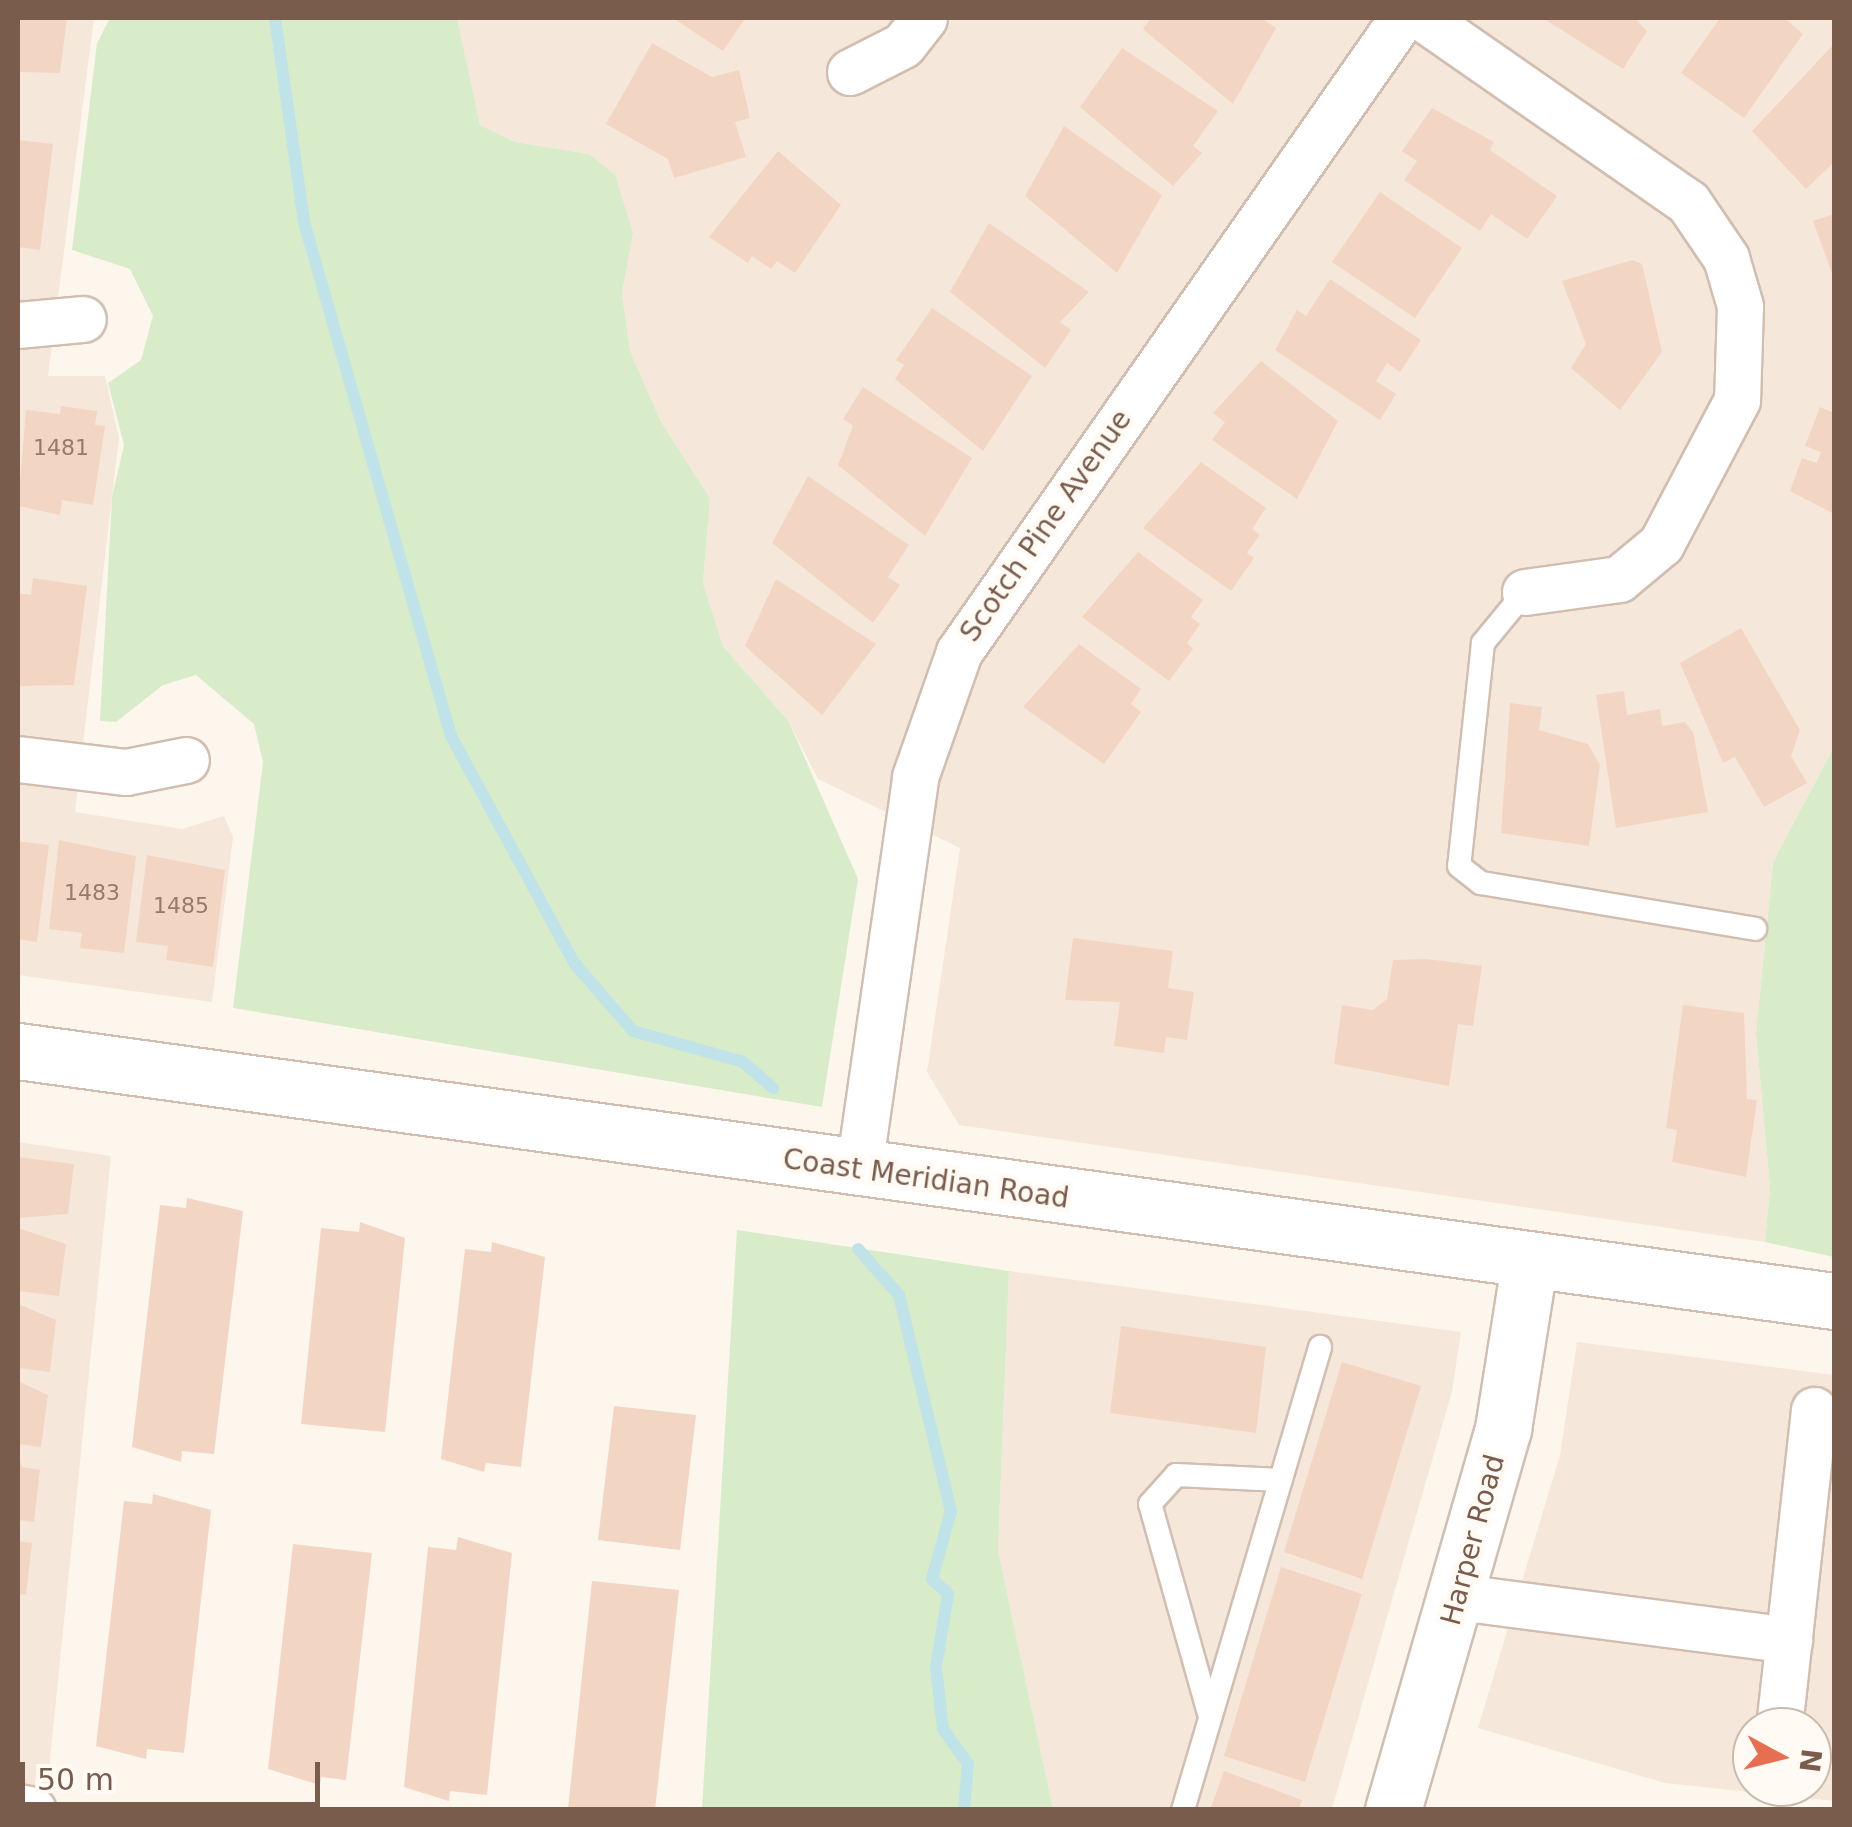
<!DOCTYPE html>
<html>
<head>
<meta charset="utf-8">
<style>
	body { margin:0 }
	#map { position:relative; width:1852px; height:1827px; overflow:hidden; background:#fdf6ec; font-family:"DejaVu Sans",sans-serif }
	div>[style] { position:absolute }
	.residential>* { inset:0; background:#f5e8da }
	.green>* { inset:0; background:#d8ecc9 }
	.stream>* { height:12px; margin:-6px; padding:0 6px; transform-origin:6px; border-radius:6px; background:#bfe3e8 }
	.building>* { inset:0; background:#f3d5c3 }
	.roads { filter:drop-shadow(2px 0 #d1beb0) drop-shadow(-2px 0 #d1beb0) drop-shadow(0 2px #d1beb0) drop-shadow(0 -2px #d1beb0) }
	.lane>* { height:22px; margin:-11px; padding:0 11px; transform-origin:11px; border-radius:11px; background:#fff }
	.street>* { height:45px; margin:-22.5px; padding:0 22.5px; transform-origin:22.5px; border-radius:22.5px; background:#fff }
	.secondary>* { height:55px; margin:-27.5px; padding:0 27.5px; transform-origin:27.5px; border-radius:27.5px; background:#fff }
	span { translate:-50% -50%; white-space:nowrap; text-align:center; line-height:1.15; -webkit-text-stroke:9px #fffaf3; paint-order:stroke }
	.number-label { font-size:22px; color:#987a6a }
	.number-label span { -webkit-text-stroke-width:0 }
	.street-label { font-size:28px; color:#7a5c4d }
	.frame { position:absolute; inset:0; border:20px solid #7a5c4d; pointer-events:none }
	.north { position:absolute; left:1732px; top:1707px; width:100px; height:100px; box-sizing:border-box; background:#fffaf3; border:2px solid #cabbb1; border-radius:50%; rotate:97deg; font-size:28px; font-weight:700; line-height:40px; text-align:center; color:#7a5c4d }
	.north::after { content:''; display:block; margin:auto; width:35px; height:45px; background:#e76f51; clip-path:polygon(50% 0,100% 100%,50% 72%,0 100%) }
	.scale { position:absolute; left:20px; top:1762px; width:300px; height:45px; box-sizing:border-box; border:5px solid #7a5c4d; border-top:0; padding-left:12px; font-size:30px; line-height:35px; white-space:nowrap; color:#7a5c4d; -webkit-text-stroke:8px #fffaf3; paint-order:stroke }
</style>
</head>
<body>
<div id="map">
	<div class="residential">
		<div style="clip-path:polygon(18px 18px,94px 18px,48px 376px,105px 376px,119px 438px,75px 812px,182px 829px,224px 816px,233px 837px,212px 1002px,18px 975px)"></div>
		<div style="clip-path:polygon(457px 18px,1834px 18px,1834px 747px,1773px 862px,1756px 1033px,1770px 1188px,1765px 1242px,959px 1125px,927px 1072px,960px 848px,818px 779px,789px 722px,723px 646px,703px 583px,710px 498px,661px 422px,630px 351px,622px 293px,633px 233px,589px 154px,515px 142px,480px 125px)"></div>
		<div style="clip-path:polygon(18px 1142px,111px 1156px,45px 1809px,18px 1810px)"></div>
		<div style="clip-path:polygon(1009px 1271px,1461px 1332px,1452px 1391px,1332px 1809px,1053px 1809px,998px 1552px)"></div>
		<div style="clip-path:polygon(evenodd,1577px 1342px,1834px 1375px,1834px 1801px,1665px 1783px,1478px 1728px,1560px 1455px,1577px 1342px,1752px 1727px,1812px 1727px,1812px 1787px,1752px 1787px,1752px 1727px)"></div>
	</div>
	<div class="green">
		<div style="clip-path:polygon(110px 18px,457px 18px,480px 125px,515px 142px,589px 154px,615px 175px,633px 233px,622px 293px,630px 351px,661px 422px,710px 498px,703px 583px,723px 646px,789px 722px,858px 879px,822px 1107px,233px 1008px,263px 762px,254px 724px,196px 675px,163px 685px,116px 722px,100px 721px,112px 497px,124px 445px,108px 383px,141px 360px,153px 316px,130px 269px,72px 250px,97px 43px)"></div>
		<div style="clip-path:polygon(1834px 747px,1834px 1257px,1765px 1242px,1770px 1188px,1756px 1033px,1773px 862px)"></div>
		<div style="clip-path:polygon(737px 1230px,1009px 1271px,998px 1551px,1053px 1809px,702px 1809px)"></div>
	</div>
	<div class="stream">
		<div style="left:275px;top:18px;width:206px;rotate:81.9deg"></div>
		<div style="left:304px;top:222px;width:535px;rotate:74.04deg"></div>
		<div style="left:451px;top:736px;width:260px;rotate:61.5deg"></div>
		<div style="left:575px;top:964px;width:89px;rotate:49.1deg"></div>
		<div style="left:633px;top:1031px;width:114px;rotate:15.7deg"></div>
		<div style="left:743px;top:1062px;width:40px;rotate:41deg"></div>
		<div style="left:858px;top:1249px;width:62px;rotate:48.3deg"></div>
		<div style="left:899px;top:1295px;width:222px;rotate:76.5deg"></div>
		<div style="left:951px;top:1511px;width:71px;rotate:105.6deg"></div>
		<div style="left:932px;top:1579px;width:22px;rotate:43deg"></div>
		<div style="left:948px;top:1594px;width:74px;rotate:99.3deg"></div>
		<div style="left:936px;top:1667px;width:62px;rotate:83.6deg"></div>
		<div style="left:943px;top:1729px;width:43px;rotate:54.5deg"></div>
		<div style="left:968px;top:1764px;width:46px;rotate:95deg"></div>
	</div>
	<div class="building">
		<div style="clip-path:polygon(18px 18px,67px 18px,60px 73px,18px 72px)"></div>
		<div style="clip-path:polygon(673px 18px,757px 18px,744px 20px,723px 51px)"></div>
		<div style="clip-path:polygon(1151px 18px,1261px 18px,1276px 28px,1233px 104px,1143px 29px)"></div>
		<div style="clip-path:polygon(1543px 18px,1634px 18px,1647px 31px,1623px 69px)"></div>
		<div style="clip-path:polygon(1720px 18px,1784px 18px,1803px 34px,1744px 118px,1681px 73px)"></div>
		<div style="clip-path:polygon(652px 43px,712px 77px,739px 70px,750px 118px,735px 122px,746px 157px,674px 178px,668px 159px,606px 124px)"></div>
		<div style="clip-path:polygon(1834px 44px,1834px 162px,1806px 189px,1752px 131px)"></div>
		<div style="clip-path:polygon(1122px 48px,1218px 111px,1193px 146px,1202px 153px,1173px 186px,1080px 107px)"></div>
		<div style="clip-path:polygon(1432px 108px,1494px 142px,1490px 150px,1557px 196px,1527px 239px,1491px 214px,1480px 231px,1404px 180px,1417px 161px,1402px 151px)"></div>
		<div style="clip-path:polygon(1064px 126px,1162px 195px,1117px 273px,1025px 196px)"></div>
		<div style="clip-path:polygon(18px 140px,53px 144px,40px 250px,18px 247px)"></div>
		<div style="clip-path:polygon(778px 151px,841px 205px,795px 273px,777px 261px,771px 269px,752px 256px,748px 263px,709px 237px)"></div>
		<div style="clip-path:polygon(1380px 192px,1462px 248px,1415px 318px,1332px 262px)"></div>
		<div style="clip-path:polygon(1834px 214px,1834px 279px,1813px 221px)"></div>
		<div style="clip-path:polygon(989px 223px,1089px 292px,1060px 322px,1071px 330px,1045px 368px,950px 292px)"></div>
		<div style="clip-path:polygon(1632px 260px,1642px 264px,1662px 352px,1620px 410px,1571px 368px,1586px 344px,1562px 281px)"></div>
		<div style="clip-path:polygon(1330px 279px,1421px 340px,1400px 372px,1387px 363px,1376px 381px,1396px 394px,1380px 420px,1275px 350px,1297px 310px,1306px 316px)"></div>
		<div style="clip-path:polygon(932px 308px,1032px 376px,983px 451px,895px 379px,904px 365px,896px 360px)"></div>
		<div style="clip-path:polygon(1261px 361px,1338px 421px,1297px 499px,1212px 440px,1225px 422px,1213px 413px)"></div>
		<div style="clip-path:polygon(863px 387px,972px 458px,925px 536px,838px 465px,853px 426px,843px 419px)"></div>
		<div style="clip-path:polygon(61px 406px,97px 411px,95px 425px,105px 426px,93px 505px,62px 500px,60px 515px,18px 506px,26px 410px,60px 414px)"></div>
		<div style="clip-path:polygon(1820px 407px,1834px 413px,1834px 514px,1790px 491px,1802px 458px,1817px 463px,1821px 452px,1805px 446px)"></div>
		<div style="clip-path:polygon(1201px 462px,1266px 508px,1252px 529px,1260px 535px,1247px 553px,1254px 558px,1231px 591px,1143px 528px)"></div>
		<div style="clip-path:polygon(808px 476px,909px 545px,888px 577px,900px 585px,873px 623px,772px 543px)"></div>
		<div style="clip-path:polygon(1138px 552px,1203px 600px,1191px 617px,1200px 624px,1187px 643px,1193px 649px,1169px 681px,1082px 617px)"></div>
		<div style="clip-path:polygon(33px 578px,87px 586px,74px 685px,18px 686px,18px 593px,31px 595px)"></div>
		<div style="clip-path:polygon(776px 579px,876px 644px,822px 715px,745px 646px)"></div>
		<div style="clip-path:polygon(1741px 628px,1800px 730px,1791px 756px,1807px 783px,1764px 807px,1735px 757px,1723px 763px,1680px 663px)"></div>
		<div style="clip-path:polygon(1079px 644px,1141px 689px,1131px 704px,1141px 712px,1104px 764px,1023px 707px)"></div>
		<div style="clip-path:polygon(1624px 691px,1627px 715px,1660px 709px,1662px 726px,1685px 722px,1693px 732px,1708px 812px,1616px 828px,1596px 695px)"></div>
		<div style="clip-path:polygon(1510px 703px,1542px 707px,1539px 730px,1588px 744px,1600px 765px,1589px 846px,1501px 833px)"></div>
		<div style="clip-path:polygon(59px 840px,136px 856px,124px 953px,80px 948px,82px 933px,49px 929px)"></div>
		<div style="clip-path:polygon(18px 841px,49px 845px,37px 942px,18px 939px)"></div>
		<div style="clip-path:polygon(147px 855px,225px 870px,213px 967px,166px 960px,168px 946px,136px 942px)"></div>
		<div style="clip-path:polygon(1073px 938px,1173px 951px,1168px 988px,1194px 992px,1187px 1040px,1166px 1037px,1164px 1053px,1114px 1046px,1120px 1002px,1065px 1000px)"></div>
		<div style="clip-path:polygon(1427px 959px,1482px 966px,1473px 1026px,1458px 1024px,1449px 1086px,1334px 1064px,1342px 1005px,1373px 1010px,1387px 999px,1393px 960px)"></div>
		<div style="clip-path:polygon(1683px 1005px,1744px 1013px,1747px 1099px,1757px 1100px,1746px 1177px,1672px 1162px,1677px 1130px,1666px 1128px)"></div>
		<div style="clip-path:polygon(18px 1157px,74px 1164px,68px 1214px,18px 1218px)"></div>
		<div style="clip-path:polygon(187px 1198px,243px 1211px,214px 1454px,182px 1451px,181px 1462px,132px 1447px,160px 1205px,186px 1208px)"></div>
		<div style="clip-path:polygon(360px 1222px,405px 1238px,385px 1432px,301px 1424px,321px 1228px,359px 1232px)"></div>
		<div style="clip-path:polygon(18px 1228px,66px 1244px,59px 1296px,18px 1291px)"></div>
		<div style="clip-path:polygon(492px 1242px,545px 1257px,521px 1467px,486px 1463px,484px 1472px,441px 1459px,465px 1249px,491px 1252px)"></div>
		<div style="clip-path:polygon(18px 1304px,56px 1320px,50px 1372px,18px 1368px)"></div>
		<div style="clip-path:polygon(1121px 1326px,1266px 1347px,1256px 1433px,1110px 1413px)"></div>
		<div style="clip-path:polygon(1342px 1362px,1421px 1386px,1362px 1579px,1284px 1552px)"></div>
		<div style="clip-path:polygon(18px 1381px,48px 1395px,41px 1447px,18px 1444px)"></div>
		<div style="clip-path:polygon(614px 1406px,696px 1415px,680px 1550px,598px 1540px)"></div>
		<div style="clip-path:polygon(18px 1456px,22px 1467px,40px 1470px,34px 1522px,18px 1520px)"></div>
		<div style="clip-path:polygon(153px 1494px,211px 1510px,184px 1753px,147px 1749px,146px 1759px,96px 1746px,124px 1501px,152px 1504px)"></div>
		<div style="clip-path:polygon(458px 1537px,512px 1553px,487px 1795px,450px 1791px,449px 1801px,404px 1787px,428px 1547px,456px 1550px)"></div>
		<div style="clip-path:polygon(18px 1541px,32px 1543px,26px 1595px,18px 1594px)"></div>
		<div style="clip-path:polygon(293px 1544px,372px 1553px,346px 1780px,321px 1777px,320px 1785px,268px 1769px)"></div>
		<div style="clip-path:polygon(1281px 1567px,1362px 1594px,1305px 1782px,1224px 1756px)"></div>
		<div style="clip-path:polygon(592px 1581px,679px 1590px,655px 1810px,568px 1809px)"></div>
		<div style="clip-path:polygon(1224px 1771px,1302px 1800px,1298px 1810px,1210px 1810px)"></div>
	</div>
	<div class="roads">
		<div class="lane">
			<div style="left:1525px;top:592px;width:66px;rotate:129.5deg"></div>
			<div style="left:1483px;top:643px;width:224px;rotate:96.1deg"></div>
			<div style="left:1459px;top:866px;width:28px;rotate:38deg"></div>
			<div style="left:1481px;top:883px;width:278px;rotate:9.5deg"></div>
			<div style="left:1210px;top:1717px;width:221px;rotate:-105.7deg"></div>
			<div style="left:1150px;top:1504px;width:39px;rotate:-48deg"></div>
			<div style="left:1176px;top:1475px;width:105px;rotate:2.7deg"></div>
			<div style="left:1183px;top:1810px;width:483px;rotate:-73.5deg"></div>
		</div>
		<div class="street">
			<div style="left:1423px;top:18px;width:323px;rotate:34.8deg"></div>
			<div style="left:1688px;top:202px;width:68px;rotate:55.8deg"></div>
			<div style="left:1726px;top:258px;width:50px;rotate:73.7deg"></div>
			<div style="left:1740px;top:306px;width:94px;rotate:91.8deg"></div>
			<div style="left:1737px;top:400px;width:163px;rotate:117.8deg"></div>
			<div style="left:1661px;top:544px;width:55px;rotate:140.2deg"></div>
			<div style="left:1619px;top:579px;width:95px;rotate:172.1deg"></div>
			<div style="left:850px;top:72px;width:59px;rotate:-27deg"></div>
			<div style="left:903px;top:45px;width:34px;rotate:-52deg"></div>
			<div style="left:18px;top:325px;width:65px;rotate:-5.3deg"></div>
			<div style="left:18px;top:759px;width:109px;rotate:6.9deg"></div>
			<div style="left:126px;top:772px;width:61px;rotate:-11.3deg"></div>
			<div style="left:859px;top:1168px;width:395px;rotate:-81.8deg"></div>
			<div style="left:915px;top:777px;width:133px;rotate:-70.6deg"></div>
			<div style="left:959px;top:652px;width:773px;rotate:-55.06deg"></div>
			<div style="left:1459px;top:1597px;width:333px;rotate:7.4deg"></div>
			<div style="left:1779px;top:1727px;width:319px;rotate:-83.7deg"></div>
			<div style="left:18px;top:1807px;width:15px;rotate:11deg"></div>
		</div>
		<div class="secondary">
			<div style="left:18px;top:1051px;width:1833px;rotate:7.84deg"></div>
			<div style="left:1393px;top:1810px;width:397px;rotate:-73.9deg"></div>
			<div style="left:1503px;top:1429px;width:166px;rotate:-81deg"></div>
		</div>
	</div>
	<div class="number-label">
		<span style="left:61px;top:448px">1481</span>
		<span style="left:92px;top:893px">1483</span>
		<span style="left:181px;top:906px">1485</span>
	</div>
	<div class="street-label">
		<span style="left:1046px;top:526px;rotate:-55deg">Scotch Pine Avenue</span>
		<span style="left:926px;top:1179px;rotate:8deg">Coast Meridian Road</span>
		<span style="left:1473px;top:1540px;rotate:-75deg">Harper Road</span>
	</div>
	<div class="frame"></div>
	<div class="north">N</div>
	<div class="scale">50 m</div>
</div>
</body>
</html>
